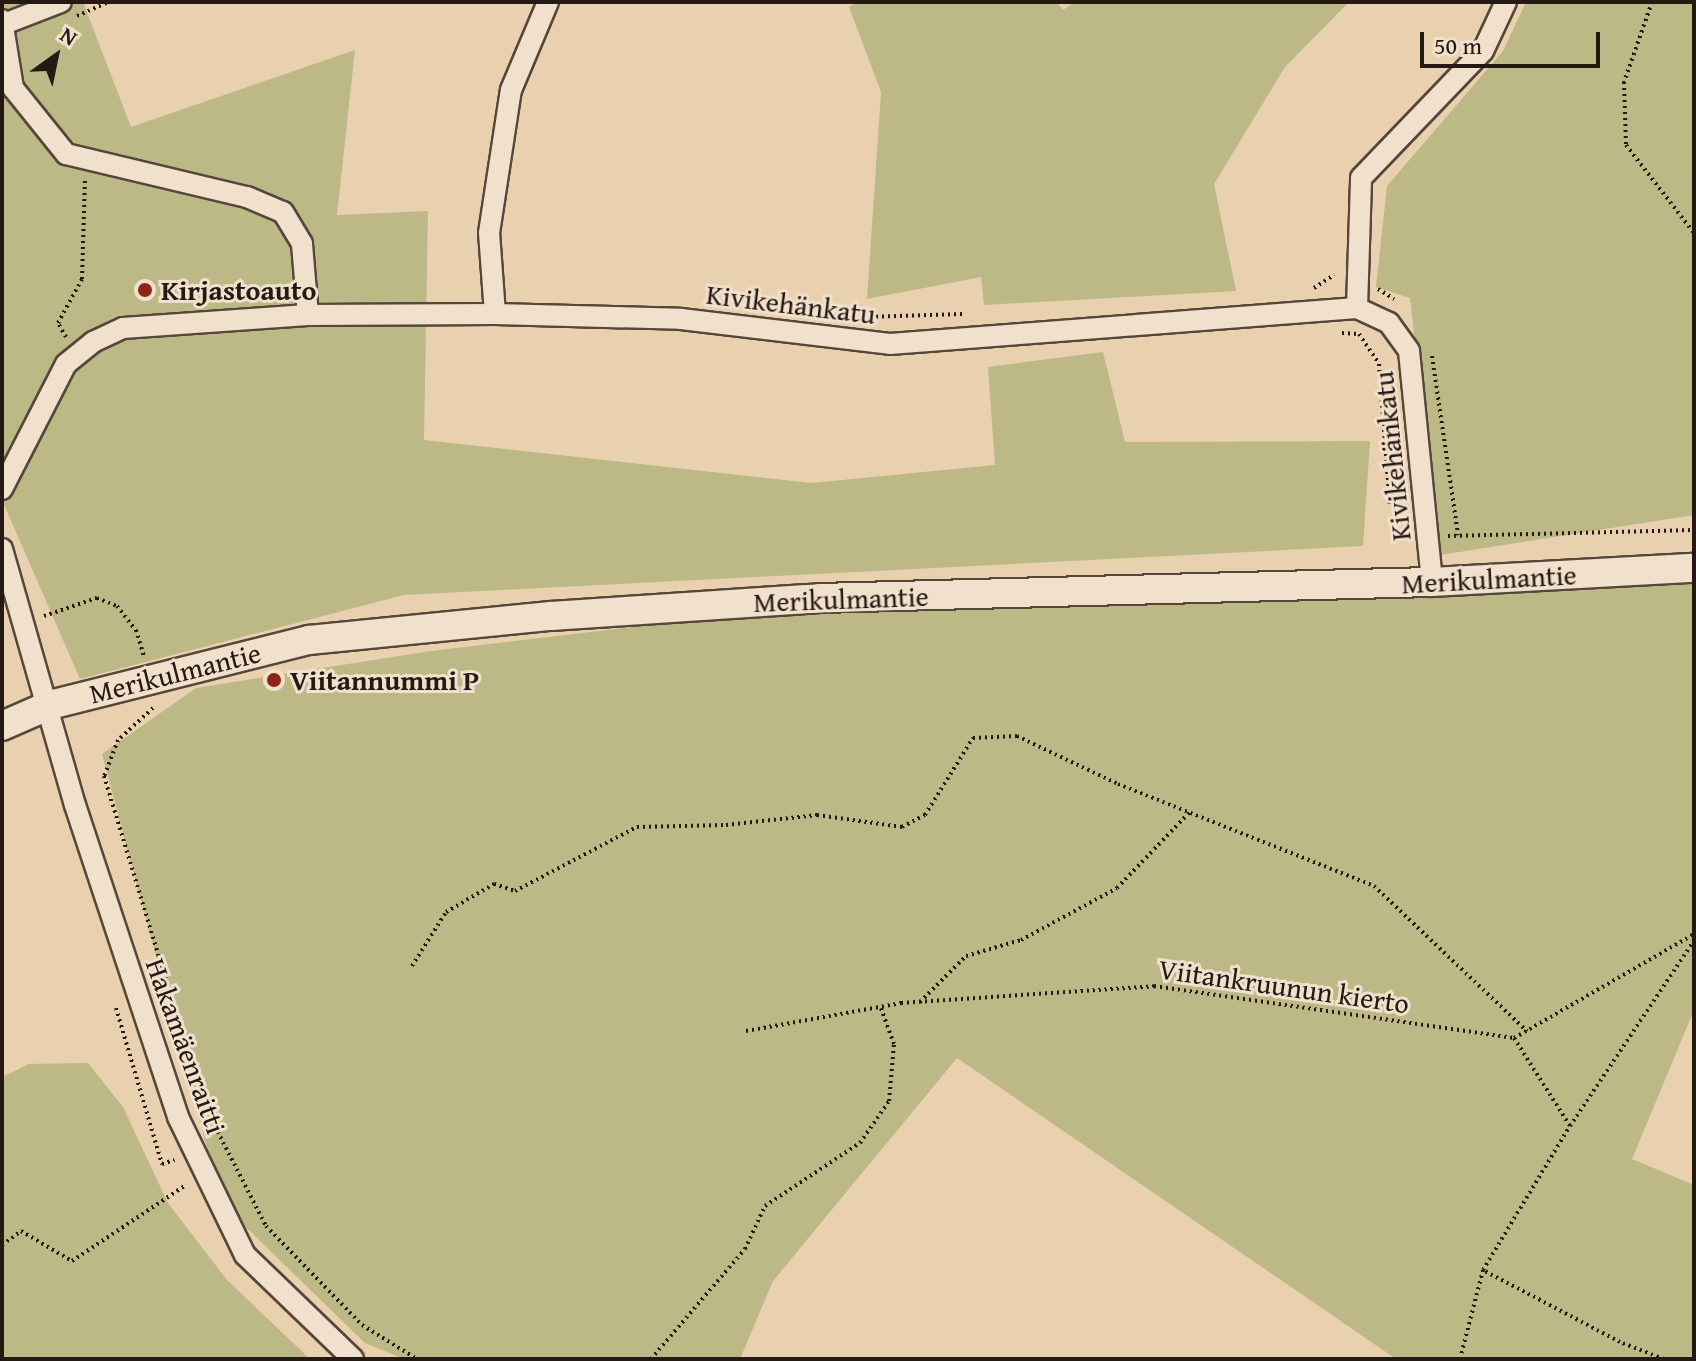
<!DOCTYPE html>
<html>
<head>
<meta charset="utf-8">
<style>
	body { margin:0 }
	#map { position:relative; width:1696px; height:1361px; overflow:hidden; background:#e9d0af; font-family:"Gentium Book Plus",serif }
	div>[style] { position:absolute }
	.green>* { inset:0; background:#bcb986 }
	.path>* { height:4px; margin-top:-2px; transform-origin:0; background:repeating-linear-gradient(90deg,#241913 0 2px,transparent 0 6px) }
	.roads { filter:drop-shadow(2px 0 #55473a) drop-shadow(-2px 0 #55473a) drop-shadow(0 2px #55473a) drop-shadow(0 -2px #55473a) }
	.street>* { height:20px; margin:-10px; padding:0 10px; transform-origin:10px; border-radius:10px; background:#f1e0cb }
	.secondary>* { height:28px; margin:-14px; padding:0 14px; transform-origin:14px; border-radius:14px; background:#f1e0cb }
	.dots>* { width:22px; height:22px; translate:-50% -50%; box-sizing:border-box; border:4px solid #f1e0cb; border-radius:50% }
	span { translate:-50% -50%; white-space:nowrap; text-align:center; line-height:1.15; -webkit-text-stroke:6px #f1e0cb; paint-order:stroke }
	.poi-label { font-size:28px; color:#241913; font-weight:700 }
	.left { translate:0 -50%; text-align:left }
	.street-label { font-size:28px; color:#241913 }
	.frame { position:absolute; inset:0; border:4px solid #241913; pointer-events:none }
	.north { position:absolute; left:16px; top:16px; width:80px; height:80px; -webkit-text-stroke:6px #f1e0cb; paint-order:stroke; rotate:33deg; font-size:22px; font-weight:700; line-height:32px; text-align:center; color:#241913 }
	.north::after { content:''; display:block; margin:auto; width:28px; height:36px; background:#241913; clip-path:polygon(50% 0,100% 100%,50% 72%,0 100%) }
	.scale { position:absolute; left:1420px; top:32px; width:180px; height:36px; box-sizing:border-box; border:4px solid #241913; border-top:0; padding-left:10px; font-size:24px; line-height:28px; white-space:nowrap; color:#241913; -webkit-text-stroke:6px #f1e0cb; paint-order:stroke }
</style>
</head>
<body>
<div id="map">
	<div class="green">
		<div style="clip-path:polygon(2px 2px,83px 2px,131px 127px,355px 50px,337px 215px,428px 211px,424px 440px,811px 483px,995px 465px,988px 367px,1103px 352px,1125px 442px,1370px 441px,1363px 546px,404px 595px,80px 679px,2px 500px)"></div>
		<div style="clip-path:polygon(857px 2px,1057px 2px,1063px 10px,1075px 2px,1349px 2px,1285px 67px,1214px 184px,1236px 291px,984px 305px,981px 277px,867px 299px,881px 92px,849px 7px)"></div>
		<div style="clip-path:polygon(1526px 2px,1694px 2px,1694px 515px,1440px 555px,1410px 298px,1376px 287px,1387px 186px,1503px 51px)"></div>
		<div style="clip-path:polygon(1694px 580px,1694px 1010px,1632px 1159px,1694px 1185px,1694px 1359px,1396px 1359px,957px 1058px,773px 1281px,740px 1359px,404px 1359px,365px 1343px,222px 1204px,102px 754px,196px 688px,431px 651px,742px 614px)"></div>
		<div style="clip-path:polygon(29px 1064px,88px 1063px,123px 1107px,168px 1203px,227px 1280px,310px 1359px,2px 1359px,2px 1077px)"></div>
	</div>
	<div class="path">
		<div style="left:1652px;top:2px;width:85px;rotate:109.3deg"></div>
		<div style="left:1624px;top:82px;width:63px;rotate:88.2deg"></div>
		<div style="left:1626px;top:145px;width:111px;rotate:52.3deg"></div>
		<div style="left:77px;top:16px;width:35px;rotate:-24deg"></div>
		<div style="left:1314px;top:288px;width:24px;rotate:-33deg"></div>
		<div style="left:1378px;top:289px;width:19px;rotate:32deg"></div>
		<div style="left:864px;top:317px;width:99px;rotate:-1.7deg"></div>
		<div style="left:1342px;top:333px;width:17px;rotate:3deg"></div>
		<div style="left:1359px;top:334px;width:36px;rotate:56deg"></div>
		<div style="left:1379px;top:364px;width:143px;rotate:85.6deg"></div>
		<div style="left:66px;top:337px;width:16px;rotate:-120deg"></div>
		<div style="left:58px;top:323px;width:50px;rotate:-61.4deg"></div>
		<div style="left:82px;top:279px;width:100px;rotate:-88.3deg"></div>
		<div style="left:1432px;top:356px;width:181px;rotate:81.7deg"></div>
		<div style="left:1448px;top:536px;width:246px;rotate:-1.4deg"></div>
		<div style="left:44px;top:616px;width:56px;rotate:-18.8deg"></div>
		<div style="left:97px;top:598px;width:22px;rotate:22deg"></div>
		<div style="left:117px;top:606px;width:31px;rotate:52deg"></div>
		<div style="left:136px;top:630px;width:27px;rotate:73deg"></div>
		<div style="left:153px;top:708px;width:47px;rotate:137.6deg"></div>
		<div style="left:118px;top:740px;width:39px;rotate:111deg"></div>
		<div style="left:104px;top:776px;width:344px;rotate:73.1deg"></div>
		<div style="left:204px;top:1105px;width:136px;rotate:62.9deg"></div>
		<div style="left:266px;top:1226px;width:138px;rotate:45.9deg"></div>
		<div style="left:362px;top:1325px;width:65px;rotate:31.7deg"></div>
		<div style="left:412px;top:966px;width:64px;rotate:-57.8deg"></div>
		<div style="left:446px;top:912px;width:56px;rotate:-30.3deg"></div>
		<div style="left:494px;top:884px;width:22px;rotate:18deg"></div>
		<div style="left:515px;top:891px;width:138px;rotate:-27.7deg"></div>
		<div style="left:637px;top:827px;width:89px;rotate:-1.3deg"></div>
		<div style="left:726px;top:825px;width:92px;rotate:-6.3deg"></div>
		<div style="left:817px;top:815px;width:86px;rotate:8deg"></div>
		<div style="left:902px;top:827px;width:26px;rotate:-28deg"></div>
		<div style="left:925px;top:815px;width:91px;rotate:-58.1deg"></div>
		<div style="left:973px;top:738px;width:44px;rotate:-2.6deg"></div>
		<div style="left:1017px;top:736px;width:112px;rotate:25.4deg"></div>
		<div style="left:1118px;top:784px;width:276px;rotate:21.7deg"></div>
		<div style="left:1374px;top:886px;width:211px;rotate:43.5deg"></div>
		<div style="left:920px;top:1002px;width:65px;rotate:-45deg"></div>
		<div style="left:966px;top:956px;width:57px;rotate:-16.2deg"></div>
		<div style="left:1021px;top:940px;width:109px;rotate:-28.4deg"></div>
		<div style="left:1117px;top:888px;width:105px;rotate:-46.2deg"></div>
		<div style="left:116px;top:1008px;width:163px;rotate:73.6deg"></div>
		<div style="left:162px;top:1164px;width:13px;rotate:-18deg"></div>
		<div style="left:746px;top:1031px;width:158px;rotate:-10.2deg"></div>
		<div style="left:901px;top:1003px;width:254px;rotate:-3.8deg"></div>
		<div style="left:1154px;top:986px;width:364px;rotate:8.2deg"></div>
		<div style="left:1514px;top:1038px;width:208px;rotate:-30deg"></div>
		<div style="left:1514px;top:1038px;width:104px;rotate:57.5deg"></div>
		<div style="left:2px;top:1245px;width:24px;rotate:-36deg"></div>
		<div style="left:21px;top:1231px;width:59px;rotate:30.5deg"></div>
		<div style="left:72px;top:1261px;width:137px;rotate:-33.7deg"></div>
		<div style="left:651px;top:1359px;width:145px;rotate:-49.5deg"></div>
		<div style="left:745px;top:1249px;width:47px;rotate:-65.1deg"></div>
		<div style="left:765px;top:1206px;width:114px;rotate:-33.6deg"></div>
		<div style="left:860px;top:1143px;width:51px;rotate:-55.4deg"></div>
		<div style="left:889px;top:1101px;width:57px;rotate:-85deg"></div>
		<div style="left:894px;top:1044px;width:38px;rotate:-110deg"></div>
		<div style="left:1460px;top:1359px;width:92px;rotate:-75.5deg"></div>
		<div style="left:1664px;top:1359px;width:47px;rotate:-158.9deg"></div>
		<div style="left:1620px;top:1342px;width:155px;rotate:-152.3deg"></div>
		<div style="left:1483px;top:1270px;width:168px;rotate:-58.9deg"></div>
		<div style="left:1570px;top:1126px;width:223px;rotate:-56.2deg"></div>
	</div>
	<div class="roads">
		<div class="street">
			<div style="left:2px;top:20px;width:69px;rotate:80.8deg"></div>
			<div style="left:13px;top:88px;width:85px;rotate:51.2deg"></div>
			<div style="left:66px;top:154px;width:186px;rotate:13.4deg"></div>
			<div style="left:247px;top:197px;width:39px;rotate:23deg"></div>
			<div style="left:283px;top:212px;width:37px;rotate:59deg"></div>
			<div style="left:302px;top:244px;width:71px;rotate:85.2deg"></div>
			<div style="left:4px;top:24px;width:61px;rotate:-21.1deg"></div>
			<div style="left:1357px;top:308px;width:130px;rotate:-88.2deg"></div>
			<div style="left:1361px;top:178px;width:176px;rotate:-46.2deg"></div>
			<div style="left:1483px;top:51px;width:54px;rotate:-64.9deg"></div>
			<div style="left:495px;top:314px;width:81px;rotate:-94.2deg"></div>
			<div style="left:489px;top:233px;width:145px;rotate:-81.3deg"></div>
			<div style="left:511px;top:90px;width:95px;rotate:-67.2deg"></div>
			<div style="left:2px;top:489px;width:140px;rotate:-62.9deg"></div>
			<div style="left:66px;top:364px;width:35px;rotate:-39deg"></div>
			<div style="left:93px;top:342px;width:33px;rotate:-25deg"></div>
			<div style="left:123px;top:328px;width:185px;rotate:-4deg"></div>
			<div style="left:308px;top:315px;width:187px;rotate:-0.3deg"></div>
			<div style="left:495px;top:314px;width:186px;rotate:1.5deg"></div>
			<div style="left:681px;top:319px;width:210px;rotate:6.8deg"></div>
			<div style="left:890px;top:344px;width:468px;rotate:-4.4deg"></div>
			<div style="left:1357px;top:308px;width:35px;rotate:25deg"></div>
			<div style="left:1389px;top:323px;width:34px;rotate:54deg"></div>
			<div style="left:1409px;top:351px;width:232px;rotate:84.3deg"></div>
			<div style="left:2px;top:549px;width:266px;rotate:74.1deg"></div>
			<div style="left:75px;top:805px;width:329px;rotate:71.7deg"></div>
			<div style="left:178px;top:1117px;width:153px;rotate:64.1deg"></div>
			<div style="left:245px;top:1255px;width:150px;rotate:43.9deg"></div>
		</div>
		<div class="secondary">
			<div style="left:2px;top:726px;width:52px;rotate:-23.6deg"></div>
			<div style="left:50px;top:705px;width:267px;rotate:-14.1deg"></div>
			<div style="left:309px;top:640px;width:243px;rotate:-5.7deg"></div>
			<div style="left:551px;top:616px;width:270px;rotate:-3.8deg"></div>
			<div style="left:820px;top:598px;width:612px;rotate:-1.5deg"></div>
			<div style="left:1432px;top:582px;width:262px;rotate:-3.1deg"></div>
		</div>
	</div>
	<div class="dots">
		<div style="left:145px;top:290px;background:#8f2418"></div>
		<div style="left:274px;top:680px;background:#8f2418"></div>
	</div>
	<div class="poi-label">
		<span class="left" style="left:161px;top:290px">Kirjastoauto</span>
		<span class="left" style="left:290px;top:680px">Viitannummi P</span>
	</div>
	<div class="street-label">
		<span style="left:791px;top:304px;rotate:7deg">Kivikehänkatu</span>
		<span style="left:1392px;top:456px;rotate:-96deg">Kivikehänkatu</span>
		<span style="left:1489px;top:579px;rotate:-3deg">Merikulmantie</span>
		<span style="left:841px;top:599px;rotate:-2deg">Merikulmantie</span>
		<span style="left:175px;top:673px;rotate:-14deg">Merikulmantie</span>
		<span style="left:1284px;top:986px;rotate:8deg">Viitankruunun kierto</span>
		<span style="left:186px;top:1046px;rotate:70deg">Hakamäenraitti</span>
	</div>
	<div class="frame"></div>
	<div class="north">N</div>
	<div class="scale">50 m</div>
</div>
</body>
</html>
